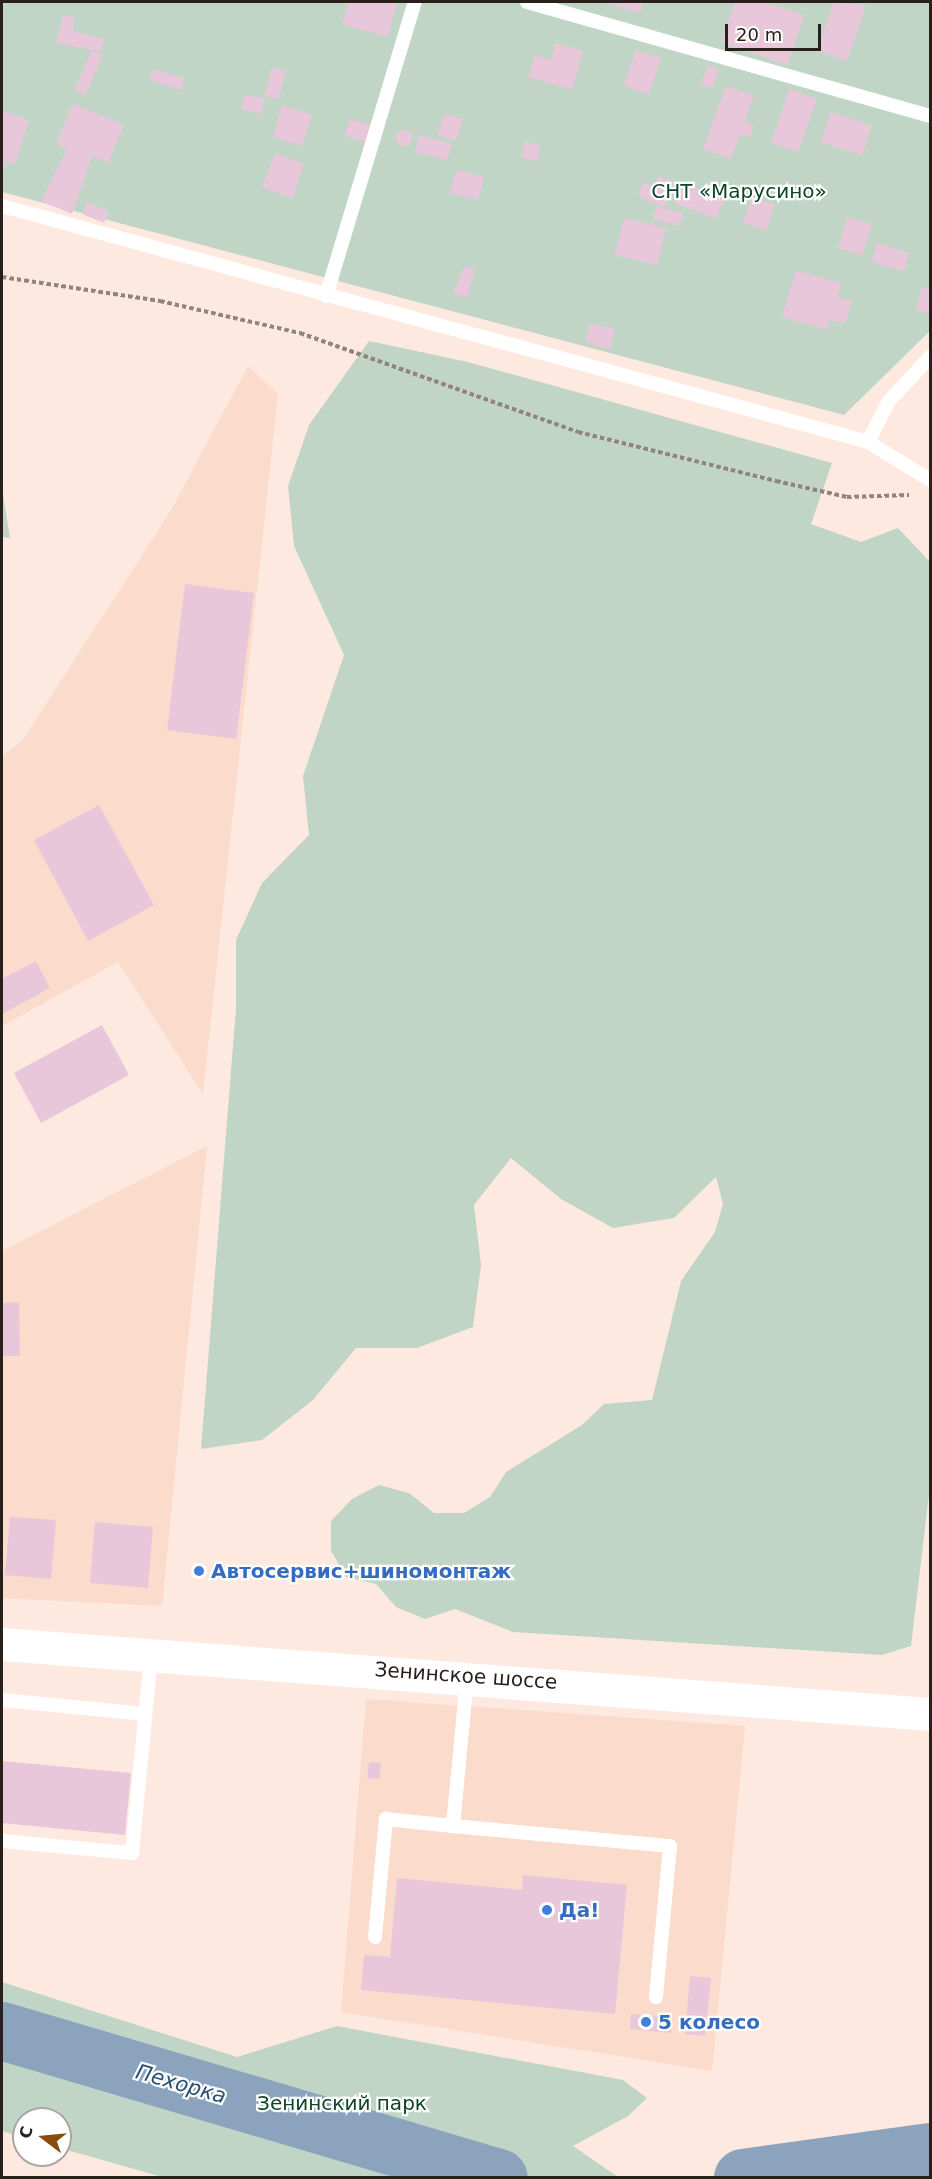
<!DOCTYPE html>
<html>
<head>
<meta charset="utf-8">
<style>
	body { margin:0 }
	#map { position:relative; width:932px; height:2179px; overflow:hidden; background:#fde9df; font-family:"DejaVu Sans",sans-serif }
	div>[style] { position:absolute }
	.built>* { inset:0; background:#fbdbcc }
	.green>* { inset:0; background:#c0d5c6 }
	.river>* { height:58px; margin:-29px; padding:0 29px; transform-origin:29px; border-radius:29px; background:#8ba3bd }
	.building>* { inset:0; background:#e8c7db }
	.round { border-radius:50% }
	.path>* { height:4px; margin-top:-2px; transform-origin:0; background:repeating-linear-gradient(90deg,#92847d 0 4.5px,transparent 0 7.5px) }
	.lane>* { height:14px; margin:-7px; padding:0 7px; transform-origin:7px; border-radius:7px; background:#fff }
	.secondary>* { height:33px; margin:-16.5px; padding:0 16.5px; transform-origin:16.5px; border-radius:16.5px; background:#fff }
	.dots>* { width:16px; height:16px; translate:-50% -50%; box-sizing:border-box; border:3px solid #fff; border-radius:50% }
	span { translate:-50% -50%; white-space:nowrap; text-align:center; line-height:1.15; -webkit-text-stroke:4.5px #fff; paint-order:stroke }
	.park-label { font-size:20px; color:#0d4527 }
	.shop-label { font-size:20px; color:#366cbe; font-weight:700 }
	.left { translate:0 -50%; text-align:left }
	.street-label { font-size:20px; color:#29201c }
	.water-label { font-size:21px; color:#2a4e74; font-style:italic }
	.frame { position:absolute; inset:0; border:3px solid #29201c; pointer-events:none }
	.north { position:absolute; left:12px; top:2107px; width:60px; height:60px; box-sizing:border-box; background:#fff; border:2px solid #a9a6a4; border-radius:50%; rotate:286deg; font-size:16px; font-weight:700; line-height:24px; text-align:center; color:#29201c }
	.north::after { content:''; display:block; margin:auto; width:21px; height:27px; background:#894b0e; clip-path:polygon(50% 0,100% 100%,50% 72%,0 100%) }
	.scale { position:absolute; left:725px; top:24px; width:96px; height:27px; box-sizing:border-box; border:3px solid #29201c; border-top:0; padding-left:8px; font-size:18px; line-height:21px; white-space:nowrap; color:#29201c; -webkit-text-stroke:4px #fff; paint-order:stroke }
</style>
</head>
<body>
<div id="map">
	<div class="built">
		<div style="clip-path:polygon(248px 366px,278px 394px,203px 1094px,118px 962px,2px 1026px,2px 757px,22px 741px,170px 512px)"></div>
		<div style="clip-path:polygon(207px 1146px,162px 1606px,2px 1598px,2px 1251px)"></div>
		<div style="clip-path:polygon(366px 1699px,745px 1726px,712px 2071px,341px 2012px)"></div>
	</div>
	<div class="green">
		<div style="clip-path:polygon(2px 2px,930px 2px,930px 331px,844px 415px,2px 192px)"></div>
		<div style="clip-path:polygon(369px 341px,468px 362px,832px 463px,811px 524px,861px 542px,898px 528px,930px 562px,930px 1486px,911px 1646px,882px 1655px,513px 1632px,455px 1609px,425px 1619px,396px 1607px,376px 1584px,346px 1577px,331px 1551px,331px 1521px,352px 1499px,379px 1485px,409px 1493px,434px 1513px,464px 1513px,490px 1497px,506px 1472px,582px 1425px,604px 1404px,652px 1400px,681px 1281px,715px 1232px,723px 1204px,716px 1177px,674px 1218px,613px 1228px,561px 1199px,511px 1158px,474px 1205px,481px 1265px,473px 1327px,417px 1348px,356px 1348px,313px 1400px,262px 1440px,201px 1449px,236px 1008px,236px 940px,262px 883px,309px 835px,303px 776px,344px 655px,294px 546px,288px 486px,309px 425px)"></div>
		<div style="clip-path:polygon(2px 487px,10px 538px,2px 537px)"></div>
		<div style="clip-path:polygon(2px 1982px,237px 2057px,337px 2026px,623px 2080px,647px 2098px,628px 2116px,573px 2146px,618px 2177px,162px 2177px,60px 2148px,60px 2119px,24px 2119px,24px 2138px,2px 2131px)"></div>
		<div style="clip-path:polygon(930px 2129px,930px 2177px,740px 2177px,861px 2137px)"></div>
	</div>
	<div class="river">
		<div style="left:2px;top:2031px;width:518px;rotate:16.48deg"></div>
		<div style="left:743px;top:2178px;width:189px;rotate:-7.9deg"></div>
	</div>
	<div class="building">
		<div style="clip-path:polygon(349px 2px,397px 2px,388px 37px,342px 24px)"></div>
		<div style="clip-path:polygon(605px 2px,643px 2px,640px 13px)"></div>
		<div style="clip-path:polygon(735px 2px,763px 2px,804px 15px,788px 65px,721px 43px)"></div>
		<div style="clip-path:polygon(834px 2px,866px 6px,847px 61px,817px 50px)"></div>
		<div style="clip-path:polygon(63px 15px,75px 18px,72px 31px,104px 39px,101px 52px,56px 43px)"></div>
		<div style="clip-path:polygon(555px 43px,583px 51px,572px 90px,528px 77px,535px 55px,551px 60px)"></div>
		<div style="clip-path:polygon(636px 50px,661px 58px,649px 94px,624px 86px)"></div>
		<div style="clip-path:polygon(92px 51px,103px 56px,85px 95px,74px 90px)"></div>
		<div style="clip-path:polygon(708px 65px,719px 69px,712px 88px,701px 84px)"></div>
		<div style="clip-path:polygon(272px 67px,286px 71px,279px 99px,264px 96px)"></div>
		<div style="clip-path:polygon(153px 69px,184px 78px,181px 90px,149px 80px)"></div>
		<div style="clip-path:polygon(726px 86px,754px 96px,745px 121px,754px 125px,750px 138px,740px 134px,731px 159px,703px 149px)"></div>
		<div style="clip-path:polygon(789px 89px,817px 99px,798px 152px,771px 143px)"></div>
		<div style="clip-path:polygon(245px 94px,265px 99px,261px 114px,241px 109px)"></div>
		<div style="clip-path:polygon(73px 104px,124px 125px,108px 163px,92px 156px,72px 214px,41px 201px,67px 149px,56px 144px)"></div>
		<div style="clip-path:polygon(282px 105px,312px 115px,302px 146px,273px 137px)"></div>
		<div style="clip-path:polygon(2px 111px,29px 120px,15px 164px,6px 161px,2px 174px)"></div>
		<div style="clip-path:polygon(831px 112px,872px 126px,862px 156px,821px 142px)"></div>
		<div style="clip-path:polygon(444px 114px,463px 119px,456px 141px,438px 136px)"></div>
		<div style="clip-path:polygon(350px 119px,372px 126px,366px 142px,345px 136px)"></div>
		<div class="round" style="left:396px;top:130px;width:16px;height:16px"></div>
		<div style="clip-path:polygon(419px 135px,452px 144px,447px 160px,415px 152px)"></div>
		<div style="clip-path:polygon(525px 141px,541px 146px,536px 162px,521px 157px)"></div>
		<div style="clip-path:polygon(275px 153px,304px 164px,292px 198px,262px 187px)"></div>
		<div style="clip-path:polygon(456px 170px,484px 177px,478px 200px,450px 193px)"></div>
		<div style="clip-path:polygon(658px 176px,674px 182px,665px 207px,638px 196px,643px 182px,654px 187px)"></div>
		<div style="clip-path:polygon(683px 183px,724px 199px,716px 219px,675px 203px)"></div>
		<div style="clip-path:polygon(752px 197px,775px 205px,766px 231px,743px 223px)"></div>
		<div style="clip-path:polygon(87px 202px,109px 211px,104px 223px,82px 214px)"></div>
		<div style="clip-path:polygon(657px 206px,683px 213px,679px 226px,653px 219px)"></div>
		<div style="clip-path:polygon(847px 217px,872px 224px,862px 255px,838px 248px)"></div>
		<div style="clip-path:polygon(624px 218px,666px 228px,657px 265px,615px 255px)"></div>
		<div style="clip-path:polygon(877px 243px,909px 253px,904px 271px,872px 262px)"></div>
		<div style="clip-path:polygon(465px 266px,475px 270px,467px 298px,453px 293px)"></div>
		<div style="clip-path:polygon(796px 270px,842px 284px,837px 297px,852px 301px,845px 324px,830px 320px,827px 330px,782px 317px)"></div>
		<div style="clip-path:polygon(922px 287px,930px 289px,930px 314px,916px 310px)"></div>
		<div style="clip-path:polygon(590px 323px,615px 329px,610px 349px,585px 342px)"></div>
		<div style="clip-path:polygon(185px 584px,254px 593px,236px 739px,167px 730px)"></div>
		<div style="clip-path:polygon(99px 805px,154px 905px,88px 941px,34px 840px)"></div>
		<div style="clip-path:polygon(36px 961px,50px 988px,2px 1014px,2px 979px)"></div>
		<div style="clip-path:polygon(102px 1025px,129px 1075px,41px 1123px,14px 1073px)"></div>
		<div style="clip-path:polygon(19px 1302px,20px 1356px,2px 1356px,2px 1303px)"></div>
		<div style="clip-path:polygon(10px 1517px,56px 1520px,51px 1579px,5px 1575px)"></div>
		<div style="clip-path:polygon(95px 1522px,153px 1527px,148px 1588px,90px 1583px)"></div>
		<div style="clip-path:polygon(2px 1761px,131px 1773px,125px 1835px,2px 1823px)"></div>
		<div style="clip-path:polygon(369px 1762px,381px 1763px,379px 1779px,367px 1778px)"></div>
		<div style="clip-path:polygon(523px 1875px,627px 1885px,615px 2014px,361px 1990px,364px 1955px,390px 1957px,397px 1878px,522px 1890px)"></div>
		<div style="clip-path:polygon(690px 1976px,711px 1978px,705px 2036px,685px 2034px)"></div>
		<div style="clip-path:polygon(631px 2014px,672px 2018px,671px 2033px,630px 2029px)"></div>
	</div>
	<div class="path">
		<div style="left:2px;top:277px;width:160px;rotate:8.6deg"></div>
		<div style="left:160px;top:301px;width:144px;rotate:12.9deg"></div>
		<div style="left:300px;top:333px;width:295px;rotate:19.6deg"></div>
		<div style="left:578px;top:432px;width:204px;rotate:13.9deg"></div>
		<div style="left:776px;top:481px;width:73px;rotate:12.7deg"></div>
		<div style="left:847px;top:497px;width:62px;rotate:-1.8deg"></div>
	</div>
	<div class="lane">
		<div style="left:527px;top:2px;width:419px;rotate:15.8deg"></div>
		<div style="left:2px;top:206px;width:898px;rotate:15.24deg"></div>
		<div style="left:868px;top:442px;width:73px;rotate:31.5deg"></div>
		<div style="left:326px;top:296px;width:307px;rotate:-73.2deg"></div>
		<div style="left:868px;top:442px;width:46px;rotate:-62.9deg"></div>
		<div style="left:889px;top:401px;width:60px;rotate:-47deg"></div>
		<div style="left:467px;top:1678px;width:149px;rotate:95.4deg"></div>
		<div style="left:453px;top:1826px;width:218px;rotate:5.3deg"></div>
		<div style="left:670px;top:1846px;width:152px;rotate:95.3deg"></div>
		<div style="left:2px;top:1700px;width:144px;rotate:5.6deg"></div>
		<div style="left:2px;top:1841px;width:131px;rotate:5.3deg"></div>
		<div style="left:132px;top:1853px;width:200px;rotate:-84.5deg"></div>
		<div style="left:375px;top:1937px;width:119px;rotate:-84.7deg"></div>
		<div style="left:386px;top:1819px;width:67px;rotate:6deg"></div>
	</div>
	<div class="secondary">
		<div style="left:2px;top:1644px;width:931px;rotate:4.31deg"></div>
	</div>
	<div class="dots">
		<div style="left:199px;top:1571px;background:#3f7fe0"></div>
		<div style="left:547px;top:1910px;background:#3f7fe0"></div>
		<div style="left:646px;top:2022px;background:#3f7fe0"></div>
	</div>
	<div class="park-label">
		<span style="left:739px;top:191px">СНТ «Марусино»</span>
		<span style="left:342px;top:2103px">Зенинский парк</span>
	</div>
	<div class="shop-label">
		<span class="left" style="left:211px;top:1571px">Автосервис+шиномонтаж</span>
		<span class="left" style="left:559px;top:1910px">Да!</span>
		<span class="left" style="left:658px;top:2022px">5 колесо</span>
	</div>
	<div class="street-label">
		<span style="left:466px;top:1676px;rotate:4deg">Зенинское шоссе</span>
	</div>
	<div class="water-label">
		<span style="left:181px;top:2084px;rotate:16deg">Пехорка</span>
	</div>
	<div class="frame"></div>
	<div class="north">С</div>
	<div class="scale">20 m</div>
</div>
</body>
</html>
